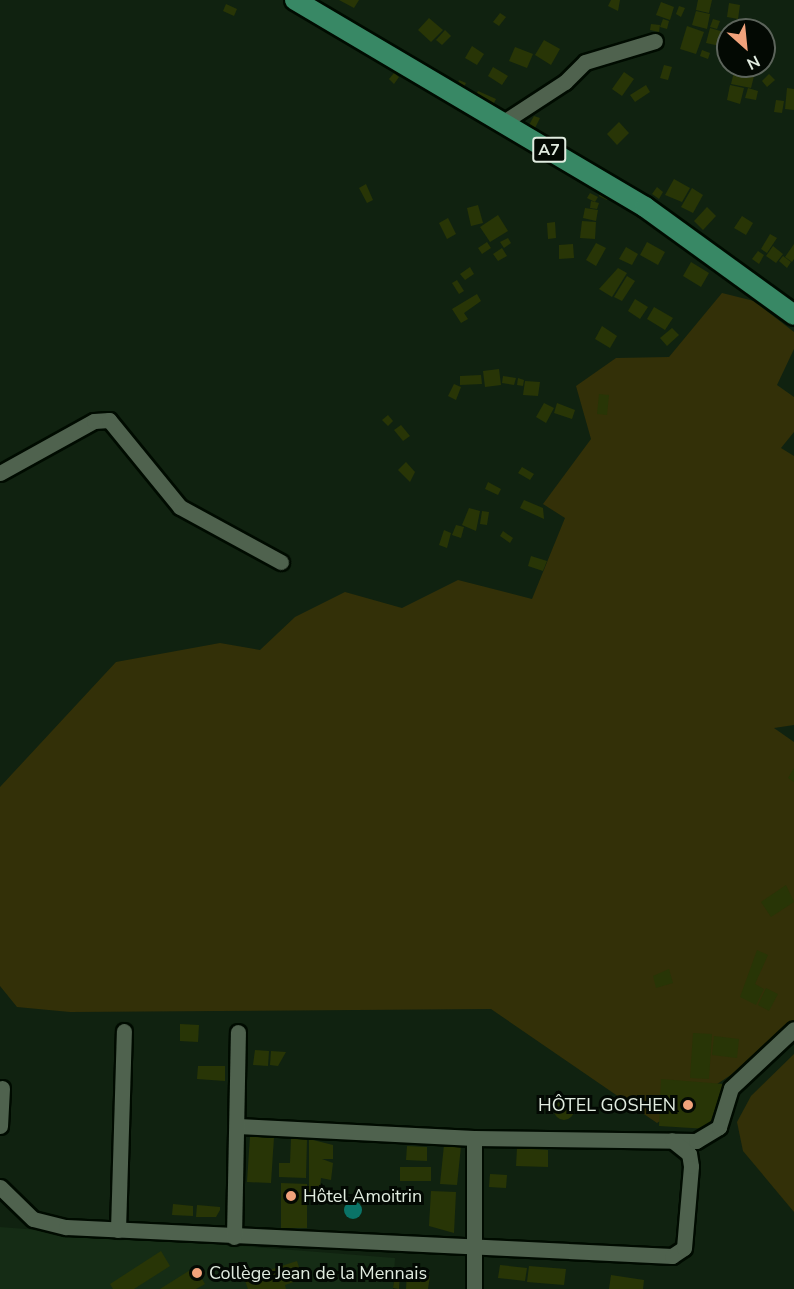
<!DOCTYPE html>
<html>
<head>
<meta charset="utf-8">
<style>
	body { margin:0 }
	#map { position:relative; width:794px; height:1289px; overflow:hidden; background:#102210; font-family:"Nunito Sans",sans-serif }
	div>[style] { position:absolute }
	.built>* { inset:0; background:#152c15 }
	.green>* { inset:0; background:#333008 }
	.water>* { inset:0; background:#0a7367 }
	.round { border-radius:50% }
	.building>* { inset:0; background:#283506 }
	.roads { filter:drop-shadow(2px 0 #000b00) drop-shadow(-2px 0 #000b00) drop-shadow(0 2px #000b00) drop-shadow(0 -2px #000b00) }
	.minor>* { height:15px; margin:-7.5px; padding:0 7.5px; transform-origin:7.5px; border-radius:7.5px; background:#4f624e }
	.major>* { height:20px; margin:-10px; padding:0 10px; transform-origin:10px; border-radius:10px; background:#388865 }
	.dots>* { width:16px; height:16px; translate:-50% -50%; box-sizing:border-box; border:3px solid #030903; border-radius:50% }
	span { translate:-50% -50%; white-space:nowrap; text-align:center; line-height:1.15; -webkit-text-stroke:6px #030903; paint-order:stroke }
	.shield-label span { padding:2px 4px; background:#030903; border:2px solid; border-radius:4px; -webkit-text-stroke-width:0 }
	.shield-label { font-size:16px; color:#e1ece0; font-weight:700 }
	.poi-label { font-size:18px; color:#e1ece0 }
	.right { translate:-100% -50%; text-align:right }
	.left { translate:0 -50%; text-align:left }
	.north { position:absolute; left:716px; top:18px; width:60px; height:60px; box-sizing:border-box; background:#030903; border:2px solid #5c645b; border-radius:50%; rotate:153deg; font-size:16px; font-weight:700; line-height:24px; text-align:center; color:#e1ece0 }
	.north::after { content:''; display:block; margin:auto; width:21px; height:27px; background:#f1a27b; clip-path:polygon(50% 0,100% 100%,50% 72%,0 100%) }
</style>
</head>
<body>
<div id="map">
	<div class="built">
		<div style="clip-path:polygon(0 1227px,395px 1258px,393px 1289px,0 1289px)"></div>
	</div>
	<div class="green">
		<div style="clip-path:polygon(722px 293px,754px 301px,794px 332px,794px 349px,777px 385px,794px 397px,794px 432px,781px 448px,794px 456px,794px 725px,774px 728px,794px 742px,794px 1034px,657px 1123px,491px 1009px,70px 1012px,17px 1007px,0 986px,0 787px,116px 662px,220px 643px,260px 650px,295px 617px,345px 592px,402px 608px,458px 580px,532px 599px,565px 518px,543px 504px,591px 439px,576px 386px,616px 358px,669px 357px)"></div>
		<div style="clip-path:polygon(794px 1054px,794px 1212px,743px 1151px,737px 1122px,751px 1096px)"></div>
	</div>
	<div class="water">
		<div class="round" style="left:344px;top:1201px;width:18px;height:18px"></div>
	</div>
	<div class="building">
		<div style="clip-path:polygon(339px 0,359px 0,354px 8px)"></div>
		<div style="clip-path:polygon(611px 0,620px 0,618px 11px,608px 6px)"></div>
		<div style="clip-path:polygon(698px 0,712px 0,709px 13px,696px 10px)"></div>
		<div style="clip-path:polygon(661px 2px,674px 7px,670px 20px,656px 15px)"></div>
		<div style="clip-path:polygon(729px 3px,740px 5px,738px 19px,727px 17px)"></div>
		<div style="clip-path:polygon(226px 4px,237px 9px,234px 16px,223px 11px)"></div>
		<div style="clip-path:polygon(679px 6px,685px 8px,681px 17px,676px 14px)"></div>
		<div style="clip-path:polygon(696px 11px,710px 14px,707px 29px,692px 25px)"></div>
		<div style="clip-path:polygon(500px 13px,506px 17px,499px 26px,493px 22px)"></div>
		<div style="clip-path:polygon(429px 18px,443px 30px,431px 42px,418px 30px)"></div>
		<div style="clip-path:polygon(663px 19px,669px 21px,667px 29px,660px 27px)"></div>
		<div style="clip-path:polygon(713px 19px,720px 21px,717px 29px,710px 27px)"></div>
		<div style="clip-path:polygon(651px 24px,660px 25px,659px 32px,650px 30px)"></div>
		<div style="clip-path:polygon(687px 26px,704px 32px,696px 54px,680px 49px)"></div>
		<div style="clip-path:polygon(749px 26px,750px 30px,738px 30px,737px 27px)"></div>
		<div style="clip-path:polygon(710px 28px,724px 32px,720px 46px,706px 43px)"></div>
		<div style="clip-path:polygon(445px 30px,451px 36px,442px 45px,436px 40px)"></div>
		<div style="clip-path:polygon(544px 40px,560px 49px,551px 65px,535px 55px)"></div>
		<div style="clip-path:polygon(472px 46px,484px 54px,477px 65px,465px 58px)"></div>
		<div style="clip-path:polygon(515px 47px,533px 54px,527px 68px,509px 61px)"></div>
		<div style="clip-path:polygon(702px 50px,710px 53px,708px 59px,700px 56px)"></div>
		<div style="clip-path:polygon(664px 65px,672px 67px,668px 80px,660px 78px)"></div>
		<div style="clip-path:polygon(733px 66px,747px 66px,745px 73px,732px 70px)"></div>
		<div style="clip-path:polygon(493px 67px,508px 76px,502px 85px,488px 76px)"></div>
		<div style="clip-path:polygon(624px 72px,634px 79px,622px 96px,612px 89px)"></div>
		<div style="clip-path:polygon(734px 72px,754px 76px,751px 88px,731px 84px)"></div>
		<div style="clip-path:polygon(394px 73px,399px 77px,394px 84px,389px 79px)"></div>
		<div style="clip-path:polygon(769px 74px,775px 80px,767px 87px,762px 81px)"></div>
		<div style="clip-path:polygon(459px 80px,466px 83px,463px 89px,457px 86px)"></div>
		<div style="clip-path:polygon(646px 85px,650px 92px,635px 102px,630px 95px)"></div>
		<div style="clip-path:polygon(730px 85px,744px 88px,740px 104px,727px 100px)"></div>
		<div style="clip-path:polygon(748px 88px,758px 91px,756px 100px,745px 98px)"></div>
		<div style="clip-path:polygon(787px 88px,794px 89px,794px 110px,785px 109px)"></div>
		<div style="clip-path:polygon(478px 91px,496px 99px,492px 107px,474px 98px)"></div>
		<div style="clip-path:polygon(776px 100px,784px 101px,782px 113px,774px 112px)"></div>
		<div style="clip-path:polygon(534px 116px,540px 118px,535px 128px,529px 125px)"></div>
		<div style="clip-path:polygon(619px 122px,629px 133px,617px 145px,607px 134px)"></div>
		<div style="clip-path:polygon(674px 179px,690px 188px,682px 202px,665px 195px)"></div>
		<div style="clip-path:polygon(366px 184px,373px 200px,367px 203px,359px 188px)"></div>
		<div style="clip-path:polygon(657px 187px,663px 192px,659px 199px,652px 194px)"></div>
		<div style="clip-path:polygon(692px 188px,703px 195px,693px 213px,681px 207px)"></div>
		<div style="clip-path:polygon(601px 191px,609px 196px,607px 200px,599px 196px)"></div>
		<div style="clip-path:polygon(590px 193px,598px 197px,595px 202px,587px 198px)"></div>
		<div style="clip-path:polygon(591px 201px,599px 203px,597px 209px,590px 208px)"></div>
		<div style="clip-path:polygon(478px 205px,483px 223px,471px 226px,467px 208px)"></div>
		<div style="clip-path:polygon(707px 207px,716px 216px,703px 230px,694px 221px)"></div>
		<div style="clip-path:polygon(585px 208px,598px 210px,596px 221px,583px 218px)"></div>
		<div style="clip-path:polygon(498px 215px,508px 231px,490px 242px,480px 227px)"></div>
		<div style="clip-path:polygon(742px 216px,753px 223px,746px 235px,734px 228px)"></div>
		<div style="clip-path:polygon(448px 218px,456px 234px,447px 239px,439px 223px)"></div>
		<div style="clip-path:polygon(582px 221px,596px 222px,595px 239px,580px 238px)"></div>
		<div style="clip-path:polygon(555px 222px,556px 238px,548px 239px,547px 223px)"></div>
		<div style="clip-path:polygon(770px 234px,777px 238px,767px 253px,761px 249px)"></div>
		<div style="clip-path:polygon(508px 238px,511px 243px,504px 248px,500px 242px)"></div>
		<div style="clip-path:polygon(487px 242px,491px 248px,482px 254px,478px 248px)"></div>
		<div style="clip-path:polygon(647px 242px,665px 252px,658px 265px,640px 255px)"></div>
		<div style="clip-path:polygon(596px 243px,606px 248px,596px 266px,586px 260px)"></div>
		<div style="clip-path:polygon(573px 244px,574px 258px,559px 259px,559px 245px)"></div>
		<div style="clip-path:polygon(794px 244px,794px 259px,792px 262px,785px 257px)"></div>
		<div style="clip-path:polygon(773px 246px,783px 254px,776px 263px,766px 256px)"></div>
		<div style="clip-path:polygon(626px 247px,638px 254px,632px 265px,619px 259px)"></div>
		<div style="clip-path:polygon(502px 248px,507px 256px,498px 261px,493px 254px)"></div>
		<div style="clip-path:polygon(758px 251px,764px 255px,759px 264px,752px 259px)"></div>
		<div style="clip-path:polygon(783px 256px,791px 262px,787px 268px,779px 261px)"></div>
		<div style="clip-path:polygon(691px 262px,709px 273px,701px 287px,683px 276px)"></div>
		<div style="clip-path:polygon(470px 267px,474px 274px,465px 280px,460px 274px)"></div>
		<div style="clip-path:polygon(618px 268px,627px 273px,612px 297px,599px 289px)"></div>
		<div style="clip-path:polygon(627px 276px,635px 281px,622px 301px,614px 297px)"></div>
		<div style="clip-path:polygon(457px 280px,464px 291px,459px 294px,452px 283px)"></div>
		<div style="clip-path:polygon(477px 294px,481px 301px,464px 313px,468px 319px,461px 323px,452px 309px)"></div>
		<div style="clip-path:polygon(635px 299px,648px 307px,640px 319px,628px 311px)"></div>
		<div style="clip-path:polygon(654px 307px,673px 318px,665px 330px,647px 319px)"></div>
		<div style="clip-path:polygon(602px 326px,617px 336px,610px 348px,595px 339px)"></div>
		<div style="clip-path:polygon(672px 328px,679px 335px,667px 346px,660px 338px)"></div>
		<div style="clip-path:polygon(499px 369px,501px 385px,485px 387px,483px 371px)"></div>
		<div style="clip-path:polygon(481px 375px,482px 384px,460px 385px,460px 376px)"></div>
		<div style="clip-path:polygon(503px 376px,516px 378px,514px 385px,502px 383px)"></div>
		<div style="clip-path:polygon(518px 378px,524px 380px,523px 386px,517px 385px)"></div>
		<div style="clip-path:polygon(525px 381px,540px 382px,538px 396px,523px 395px)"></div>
		<div style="clip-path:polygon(454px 384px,461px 387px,456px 400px,448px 396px)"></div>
		<div style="clip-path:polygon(599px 394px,609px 395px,607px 415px,597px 414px)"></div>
		<div style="clip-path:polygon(544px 403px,554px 408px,546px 423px,536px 417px)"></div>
		<div style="clip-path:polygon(557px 403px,575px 410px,572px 419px,554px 413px)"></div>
		<div style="clip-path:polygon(388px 415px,393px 421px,388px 426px,382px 420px)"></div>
		<div style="clip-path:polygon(401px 425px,410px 436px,403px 441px,394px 430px)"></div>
		<div style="clip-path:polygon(406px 462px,415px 472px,410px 482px,398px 470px)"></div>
		<div style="clip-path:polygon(522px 467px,534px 474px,530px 480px,518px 473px)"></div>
		<div style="clip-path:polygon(488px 482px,501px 489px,498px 495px,485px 489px)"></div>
		<div style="clip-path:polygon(524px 500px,543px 508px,544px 519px,520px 508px)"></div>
		<div style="clip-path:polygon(469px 508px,480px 511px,476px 531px,462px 525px)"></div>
		<div style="clip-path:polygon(482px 511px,489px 512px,487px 525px,480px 524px)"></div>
		<div style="clip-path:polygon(456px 525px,464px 527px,461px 538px,452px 535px)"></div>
		<div style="clip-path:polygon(444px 530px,451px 533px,447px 548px,439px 545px)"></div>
		<div style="clip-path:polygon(503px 531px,513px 538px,510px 543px,500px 536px)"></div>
		<div style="clip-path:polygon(531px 556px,547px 561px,543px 571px,528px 566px)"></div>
		<div style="clip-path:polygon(794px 768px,794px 782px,788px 778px)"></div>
		<div style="clip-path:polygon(786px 885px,794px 902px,771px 917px,761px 902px)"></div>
		<div style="clip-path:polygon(757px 950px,768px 955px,755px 984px,764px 989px,756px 1005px,740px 997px)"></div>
		<div style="clip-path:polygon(669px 969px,673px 983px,656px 988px,653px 976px)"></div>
		<div style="clip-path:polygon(766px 988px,778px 994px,769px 1011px,758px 1005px)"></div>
		<div style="clip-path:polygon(180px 1024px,199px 1025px,198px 1042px,180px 1041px)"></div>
		<div style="clip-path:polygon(693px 1033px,712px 1034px,709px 1079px,690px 1078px)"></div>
		<div style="clip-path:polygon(714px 1036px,739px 1039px,737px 1058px,712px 1055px)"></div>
		<div style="clip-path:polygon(255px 1050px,269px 1051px,268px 1066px,253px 1065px)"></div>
		<div style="clip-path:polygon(271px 1051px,286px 1052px,278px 1066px,270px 1065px)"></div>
		<div style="clip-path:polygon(198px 1066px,225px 1066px,225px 1081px,197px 1079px)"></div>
		<div style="clip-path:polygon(661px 1079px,724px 1084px,708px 1129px,659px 1126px)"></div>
		<div class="round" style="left:554px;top:1100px;width:20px;height:20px"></div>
		<div style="clip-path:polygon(250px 1136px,274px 1137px,271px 1183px,247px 1182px)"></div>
		<div style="clip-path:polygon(291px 1139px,307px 1139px,306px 1178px,279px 1177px,279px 1163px,290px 1163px)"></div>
		<div style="clip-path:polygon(309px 1139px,333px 1145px,333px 1159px,322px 1159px,333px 1163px,331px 1180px,321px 1178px,319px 1197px,309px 1194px)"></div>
		<div style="clip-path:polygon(444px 1145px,461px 1146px,457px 1185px,440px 1184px)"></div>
		<div style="clip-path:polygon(407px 1146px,427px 1147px,427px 1161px,406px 1160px)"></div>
		<div style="clip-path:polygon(517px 1148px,548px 1150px,548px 1167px,516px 1166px)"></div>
		<div style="clip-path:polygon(400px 1167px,431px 1167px,431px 1181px,400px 1181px)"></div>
		<div style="clip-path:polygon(490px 1174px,507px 1175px,506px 1188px,489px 1187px)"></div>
		<div style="clip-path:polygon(281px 1183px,307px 1184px,307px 1228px,281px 1228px)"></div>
		<div style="clip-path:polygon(431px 1191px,456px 1192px,454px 1233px,429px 1226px)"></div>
		<div style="clip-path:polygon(173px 1204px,193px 1206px,193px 1216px,172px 1215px)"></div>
		<div style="clip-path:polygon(197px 1205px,220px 1207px,220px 1210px,216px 1217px,196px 1217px)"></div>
		<div style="clip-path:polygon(161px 1251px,170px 1266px,134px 1289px,113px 1289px,110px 1284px)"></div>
		<div style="clip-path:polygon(297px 1261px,303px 1279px,285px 1285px,286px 1289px,248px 1289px,244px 1278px)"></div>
		<div style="clip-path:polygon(500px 1265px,527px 1268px,525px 1281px,498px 1278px)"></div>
		<div style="clip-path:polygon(529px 1266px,566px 1269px,564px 1285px,527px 1282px)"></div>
		<div style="clip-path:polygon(195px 1267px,205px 1284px,196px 1289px,160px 1289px)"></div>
		<div style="clip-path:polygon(395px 1273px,400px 1274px,399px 1289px,393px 1288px)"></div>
		<div style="clip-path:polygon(407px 1274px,430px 1276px,428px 1289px,406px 1289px)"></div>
		<div style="clip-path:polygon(611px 1275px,644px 1280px,643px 1289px,609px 1289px)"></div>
	</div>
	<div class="roads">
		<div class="minor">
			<div style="left:502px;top:123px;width:75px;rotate:-33.1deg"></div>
			<div style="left:565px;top:82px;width:28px;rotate:-45deg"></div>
			<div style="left:585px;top:62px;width:73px;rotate:-16.7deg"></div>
			<div style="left:0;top:473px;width:107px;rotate:-29deg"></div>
			<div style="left:94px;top:421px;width:15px;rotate:-4deg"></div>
			<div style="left:109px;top:420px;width:112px;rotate:50.8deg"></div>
			<div style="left:180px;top:507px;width:115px;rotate:28.6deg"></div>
			<div style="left:0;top:1126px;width:38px;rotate:-87deg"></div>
			<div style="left:238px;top:1126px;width:236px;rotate:2.9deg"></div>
			<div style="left:474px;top:1138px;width:222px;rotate:0.8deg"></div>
			<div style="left:696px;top:1141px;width:27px;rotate:-31deg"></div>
			<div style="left:719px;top:1127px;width:41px;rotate:-72.9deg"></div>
			<div style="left:731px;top:1088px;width:86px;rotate:-43.1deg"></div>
			<div style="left:0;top:1187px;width:46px;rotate:44.1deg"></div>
			<div style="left:33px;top:1219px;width:34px;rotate:14deg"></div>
			<div style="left:66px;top:1227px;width:607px;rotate:2.74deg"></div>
			<div style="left:672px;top:1256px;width:14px;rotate:-34deg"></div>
			<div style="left:684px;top:1248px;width:82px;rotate:-85.1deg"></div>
			<div style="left:691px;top:1166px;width:12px;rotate:-99deg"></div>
			<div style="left:689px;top:1154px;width:22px;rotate:-141deg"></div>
			<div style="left:118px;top:1230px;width:199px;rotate:-88.3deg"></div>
			<div style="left:234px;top:1237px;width:205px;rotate:-88.9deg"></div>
			<div style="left:474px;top:1289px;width:151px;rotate:-90deg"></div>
		</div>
		<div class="major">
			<div style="left:295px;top:0;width:407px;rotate:30.6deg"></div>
			<div style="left:645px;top:207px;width:184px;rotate:35.9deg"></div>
		</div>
	</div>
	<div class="dots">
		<div style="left:688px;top:1105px;background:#f1a27b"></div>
		<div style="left:291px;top:1196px;background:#f1a27b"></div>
		<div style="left:197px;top:1273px;background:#f1a27b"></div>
	</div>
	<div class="shield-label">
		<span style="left:549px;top:150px">A7</span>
	</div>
	<div class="poi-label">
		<span class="right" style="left:676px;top:1105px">HÔTEL GOSHEN</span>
		<span class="left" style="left:303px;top:1196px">Hôtel Amoitrin</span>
		<span class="left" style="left:209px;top:1273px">Collège Jean de la Mennais</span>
	</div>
	<div class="north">N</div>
</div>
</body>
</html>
